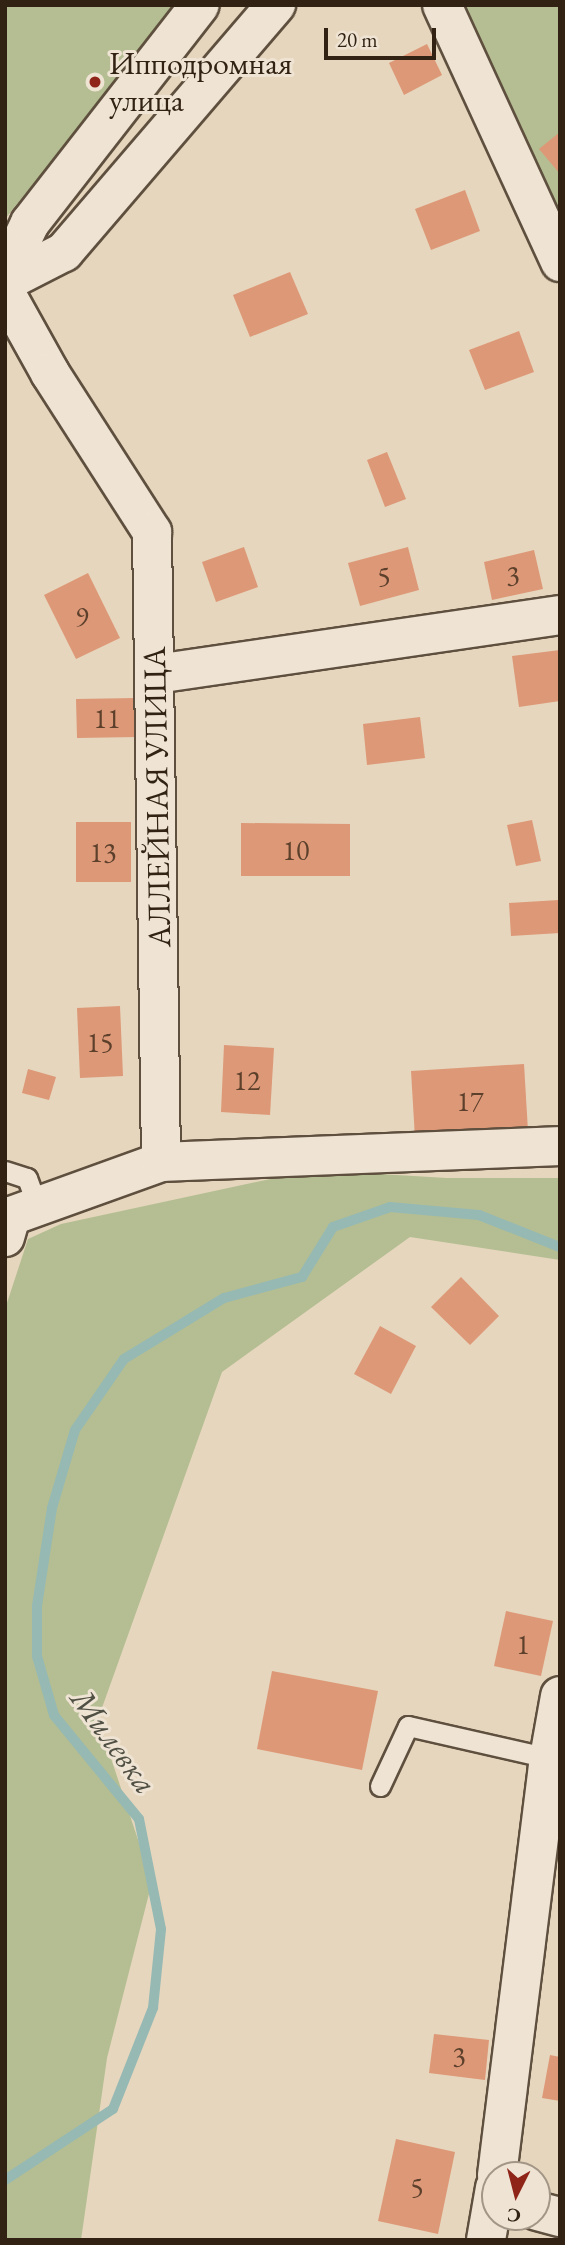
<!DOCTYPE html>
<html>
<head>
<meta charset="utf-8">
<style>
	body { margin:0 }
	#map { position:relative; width:565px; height:2245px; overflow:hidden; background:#e6d6bd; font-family:"EB Garamond",serif }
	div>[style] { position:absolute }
	.green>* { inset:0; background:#b4be92 }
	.stream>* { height:10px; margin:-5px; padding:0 5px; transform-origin:5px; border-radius:5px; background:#96b9b4 }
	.building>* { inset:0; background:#dd9877 }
	.roads { filter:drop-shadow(2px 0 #5e4f3e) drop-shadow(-2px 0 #5e4f3e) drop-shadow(0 2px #5e4f3e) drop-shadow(0 -2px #5e4f3e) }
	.lane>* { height:19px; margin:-9.5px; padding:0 9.5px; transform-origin:9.5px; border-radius:9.5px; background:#efe4d4 }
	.street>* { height:38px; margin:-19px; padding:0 19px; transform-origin:19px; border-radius:19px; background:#efe4d4 }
	.secondary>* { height:38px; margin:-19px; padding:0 19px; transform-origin:19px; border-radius:19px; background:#efe4d4 }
	.dots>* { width:19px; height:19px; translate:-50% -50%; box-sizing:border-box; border:4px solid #efe4d4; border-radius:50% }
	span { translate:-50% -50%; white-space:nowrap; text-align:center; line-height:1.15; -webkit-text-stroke:6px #efe4d4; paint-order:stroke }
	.number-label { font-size:28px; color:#5c402c }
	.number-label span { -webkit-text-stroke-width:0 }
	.poi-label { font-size:32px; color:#312213 }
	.left { translate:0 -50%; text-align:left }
	.street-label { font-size:32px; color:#312213 }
	.water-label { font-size:33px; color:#4f4f43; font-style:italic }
	.frame { position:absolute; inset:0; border:7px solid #312213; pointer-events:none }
	.north { position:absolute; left:481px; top:2161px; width:70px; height:70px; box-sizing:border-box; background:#efe4d4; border:2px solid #a39687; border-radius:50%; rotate:186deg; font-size:19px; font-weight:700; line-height:28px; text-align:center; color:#312213 }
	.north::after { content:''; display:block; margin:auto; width:24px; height:32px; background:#8f2418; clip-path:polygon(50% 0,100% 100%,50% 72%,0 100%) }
	.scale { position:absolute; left:324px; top:28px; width:112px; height:32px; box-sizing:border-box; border:4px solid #312213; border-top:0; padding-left:9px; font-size:21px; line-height:24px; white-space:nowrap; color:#312213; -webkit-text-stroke:5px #efe4d4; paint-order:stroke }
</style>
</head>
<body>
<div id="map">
	<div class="green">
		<div style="clip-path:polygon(5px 5px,177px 5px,5px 219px)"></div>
		<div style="clip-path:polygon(454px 5px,560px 5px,560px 237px)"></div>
		<div style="clip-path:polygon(312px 1170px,447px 1178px,560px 1178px,560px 1260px,410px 1237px,222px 1372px,98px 1719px,152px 1882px,107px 2058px,81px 2240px,5px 2240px,5px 1309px,28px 1239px,61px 1224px)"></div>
	</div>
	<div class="stream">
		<div style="left:5px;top:2180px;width:129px;rotate:-33.3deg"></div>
		<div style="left:113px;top:2109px;width:109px;rotate:-68.4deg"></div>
		<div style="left:153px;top:2008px;width:79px;rotate:-84.2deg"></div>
		<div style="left:161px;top:1929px;width:112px;rotate:-101.3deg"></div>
		<div style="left:139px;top:1819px;width:134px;rotate:-129.3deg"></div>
		<div style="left:54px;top:1715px;width:61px;rotate:-106.1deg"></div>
		<div style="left:37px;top:1656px;width:50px;rotate:-90deg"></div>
		<div style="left:37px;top:1606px;width:99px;rotate:-81.3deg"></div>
		<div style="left:52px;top:1508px;width:81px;rotate:-73.6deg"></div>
		<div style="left:75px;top:1430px;width:86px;rotate:-55.4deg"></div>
		<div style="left:124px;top:1359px;width:117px;rotate:-31.4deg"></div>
		<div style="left:224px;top:1298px;width:81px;rotate:-15.1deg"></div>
		<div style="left:302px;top:1277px;width:59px;rotate:-58.2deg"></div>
		<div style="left:333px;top:1227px;width:60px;rotate:-19.3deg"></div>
		<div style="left:390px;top:1207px;width:89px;rotate:5.1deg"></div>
		<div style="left:479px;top:1215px;width:87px;rotate:21.6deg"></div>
	</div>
	<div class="building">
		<div style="clip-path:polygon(427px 44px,442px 75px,404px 95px,389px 63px)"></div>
		<div style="clip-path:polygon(560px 132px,560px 174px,539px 149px)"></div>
		<div style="clip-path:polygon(465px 190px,480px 231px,431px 250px,415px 209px)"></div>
		<div style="clip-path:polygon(290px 272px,308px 314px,250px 337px,233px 295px)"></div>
		<div style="clip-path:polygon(519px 331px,534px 372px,485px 390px,469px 350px)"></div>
		<div style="clip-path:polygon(387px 452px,406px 499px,385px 507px,367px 460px)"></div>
		<div style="clip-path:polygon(244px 547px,258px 587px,216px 602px,202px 562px)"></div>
		<div style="clip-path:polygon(408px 547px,419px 590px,360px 606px,348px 563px)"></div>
		<div style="clip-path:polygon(534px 550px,543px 589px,492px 600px,484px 562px)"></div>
		<div style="clip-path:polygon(88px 573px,120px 638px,76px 659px,44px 595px)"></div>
		<div style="clip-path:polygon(560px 650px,560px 701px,519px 707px,512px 656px)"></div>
		<div style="clip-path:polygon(136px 698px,137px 737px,77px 738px,76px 699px)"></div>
		<div style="clip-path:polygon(420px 717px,425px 758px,367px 765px,363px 724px)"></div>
		<div style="clip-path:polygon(532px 820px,541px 861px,516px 866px,507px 825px)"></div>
		<div style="clip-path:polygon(76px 822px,131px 822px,131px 882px,76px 882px)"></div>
		<div style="clip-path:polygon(241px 823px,350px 824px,350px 876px,241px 876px)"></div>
		<div style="clip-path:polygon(559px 900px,560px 933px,511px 936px,509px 903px)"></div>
		<div style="clip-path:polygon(120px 1006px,123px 1076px,80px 1078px,77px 1008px)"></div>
		<div style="clip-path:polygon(224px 1045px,274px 1048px,270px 1115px,221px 1112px)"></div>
		<div style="clip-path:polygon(524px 1064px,528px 1131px,415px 1138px,411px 1071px)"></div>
		<div style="clip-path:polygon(28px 1069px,56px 1077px,49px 1100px,22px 1093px)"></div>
		<div style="clip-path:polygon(461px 1277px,499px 1316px,470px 1345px,431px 1307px)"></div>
		<div style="clip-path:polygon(380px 1326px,416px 1346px,391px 1394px,354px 1374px)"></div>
		<div style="clip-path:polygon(506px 1611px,553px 1621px,541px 1676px,494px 1666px)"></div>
		<div style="clip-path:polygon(272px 1671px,378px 1691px,362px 1770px,257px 1749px)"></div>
		<div style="clip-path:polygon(434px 2034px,489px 2040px,485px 2080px,429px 2073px)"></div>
		<div style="clip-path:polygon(550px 2055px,560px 2057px,560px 2101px,542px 2098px)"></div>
		<div style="clip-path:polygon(396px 2139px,455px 2152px,438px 2234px,378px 2221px)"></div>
	</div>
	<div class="roads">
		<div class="lane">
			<div style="left:5px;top:1171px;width:23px;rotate:18deg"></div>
			<div style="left:27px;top:1178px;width:32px;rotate:70deg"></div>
			<div style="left:380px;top:1786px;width:66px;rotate:-65deg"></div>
			<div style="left:408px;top:1726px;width:145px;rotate:12.8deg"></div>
		</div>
		<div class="street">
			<div style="left:442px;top:5px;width:283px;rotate:65.3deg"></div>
			<div style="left:5px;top:292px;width:93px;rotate:60.9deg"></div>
			<div style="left:50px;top:373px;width:189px;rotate:57.3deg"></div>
			<div style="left:152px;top:532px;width:630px;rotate:89.18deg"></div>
			<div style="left:161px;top:1162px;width:159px;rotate:160.2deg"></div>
			<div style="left:11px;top:1216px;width:22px;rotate:106deg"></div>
			<div style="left:156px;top:674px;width:408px;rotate:-8.3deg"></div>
			<div style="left:161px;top:1162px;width:399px;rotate:-2.3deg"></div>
			<div style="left:497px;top:2175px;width:420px;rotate:-82.9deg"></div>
			<div style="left:549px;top:1758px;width:63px;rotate:-79.9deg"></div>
			<div style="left:537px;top:2211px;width:24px;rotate:15deg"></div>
			<div style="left:486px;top:2240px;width:53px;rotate:-80.2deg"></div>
		</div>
		<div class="secondary">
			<div style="left:5px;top:275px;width:58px;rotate:-64.3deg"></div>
			<div style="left:30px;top:223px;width:276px;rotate:-52.1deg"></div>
			<div style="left:5px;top:282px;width:66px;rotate:-27deg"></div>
			<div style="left:64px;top:252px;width:326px;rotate:-49.4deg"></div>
		</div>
	</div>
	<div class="dots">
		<div style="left:95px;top:82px;background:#8f2418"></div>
	</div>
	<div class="number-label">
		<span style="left:513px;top:575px">3</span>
		<span style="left:384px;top:576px">5</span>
		<span style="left:82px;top:616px">9</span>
		<span style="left:107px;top:718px">11</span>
		<span style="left:296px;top:850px">10</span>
		<span style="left:103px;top:852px">13</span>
		<span style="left:100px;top:1042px">15</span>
		<span style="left:247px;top:1080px">12</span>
		<span style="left:470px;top:1101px">17</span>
		<span style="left:523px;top:1644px">1</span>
		<span style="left:459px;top:2056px">3</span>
		<span style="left:417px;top:2187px">5</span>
	</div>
	<div class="poi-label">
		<span class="left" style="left:109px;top:82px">Ипподромная<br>улица</span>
	</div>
	<div class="street-label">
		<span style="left:157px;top:797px;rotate:-91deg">АЛЛЕЙНАЯ УЛИЦА</span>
	</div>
	<div class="water-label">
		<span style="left:114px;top:1741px;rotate:54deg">Милевка</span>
	</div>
	<div class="frame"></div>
	<div class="north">С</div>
	<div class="scale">20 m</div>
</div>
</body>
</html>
